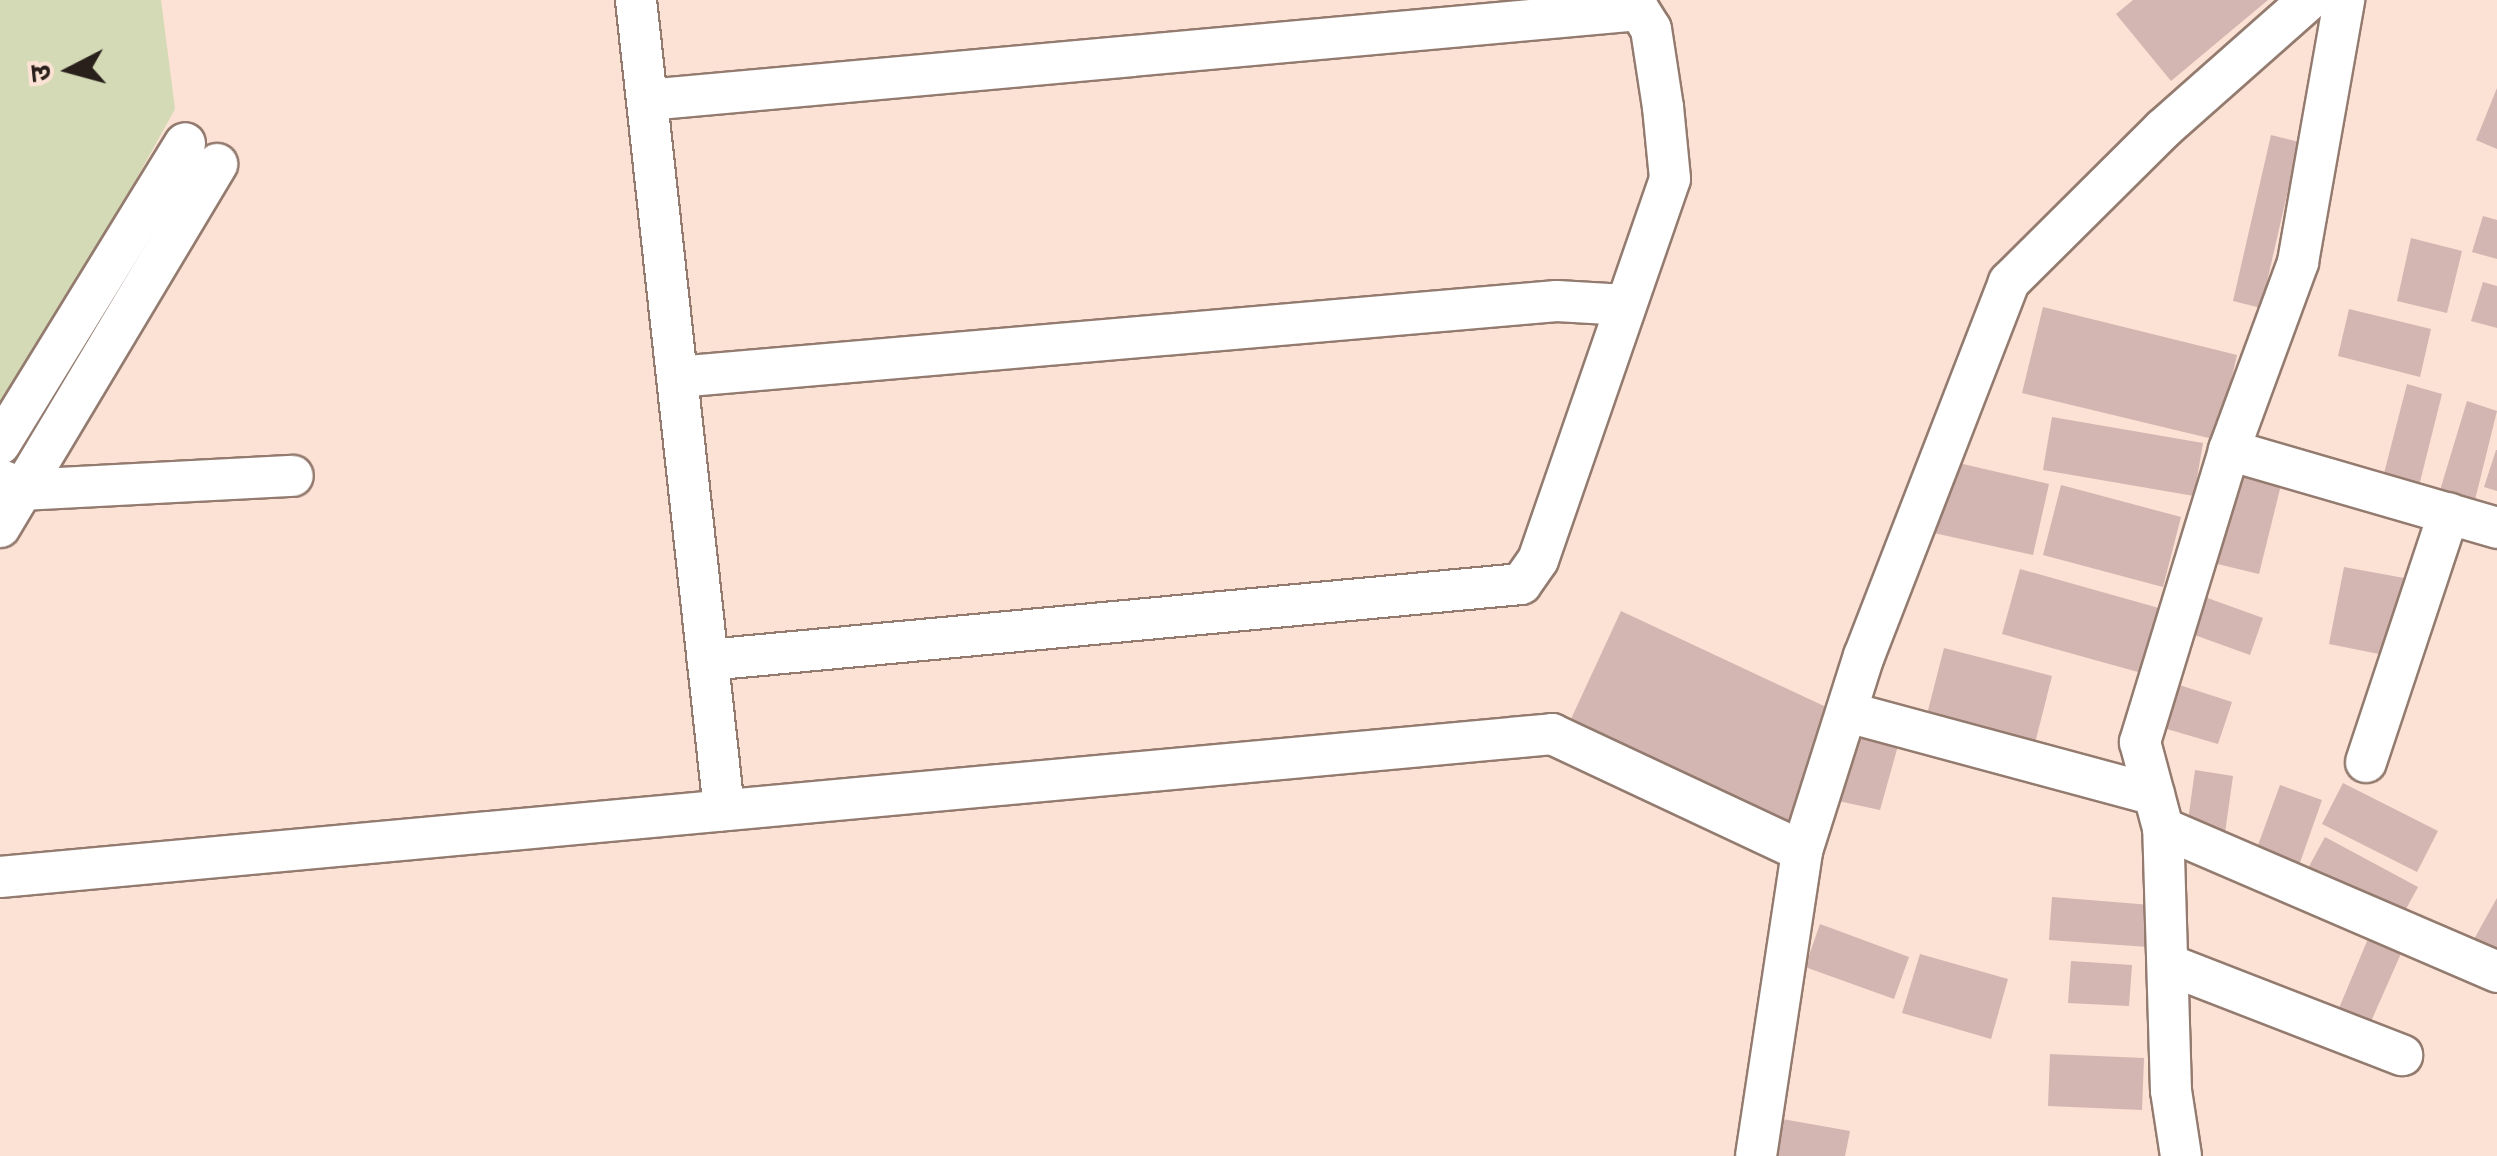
<!DOCTYPE html>
<html>
<head>
<meta charset="utf-8">
<style>
	body { margin:0 }
	#map { position:relative; width:2497px; height:1156px; overflow:hidden; background:#fce2d4; font-family:Lora,"Noto Sans Devanagari",serif }
	div>[style] { position:absolute }
	.green>* { inset:0; background:#d3dab5 }
	.building>* { inset:0; background:#d3b5b1 }
	.roads { filter:drop-shadow(2px 0 #937b6f) drop-shadow(-2px 0 #937b6f) drop-shadow(0 2px #937b6f) drop-shadow(0 -2px #937b6f) }
	.minor>* { height:40px; margin:-20px; padding:0 20px; transform-origin:20px; border-radius:20px; background:#fff }
	span { translate:-50% -50%; white-space:nowrap; text-align:center; line-height:1.15; -webkit-text-stroke:8px #fce2d4; paint-order:stroke }
	.north { position:absolute; left:20px; top:20px; width:100px; height:100px; -webkit-text-stroke:8px #fce2d4; paint-order:stroke; rotate:264deg; font-size:28px; font-weight:700; line-height:40px; text-align:center; color:#29201b }
	.north::after { content:''; display:block; margin:auto; width:35px; height:45px; background:#29201b; clip-path:polygon(50% 0,100% 100%,50% 72%,0 100%) }
</style>
</head>
<body>
<div id="map">
	<div class="green">
		<div style="clip-path:polygon(0 0,161px 0,175px 109px,0 425px)"></div>
	</div>
	<div class="building">
		<div style="clip-path:polygon(2133px 0,2268px 0,2171px 81px,2116px 14px)"></div>
		<div style="clip-path:polygon(2497px 88px,2497px 149px,2476px 140px)"></div>
		<div style="clip-path:polygon(2271px 135px,2299px 142px,2261px 308px,2233px 301px)"></div>
		<div style="clip-path:polygon(2483px 216px,2497px 220px,2497px 259px,2472px 252px)"></div>
		<div style="clip-path:polygon(2411px 238px,2462px 251px,2447px 313px,2397px 301px)"></div>
		<div style="clip-path:polygon(2483px 282px,2497px 286px,2497px 328px,2471px 321px)"></div>
		<div style="clip-path:polygon(2043px 307px,2237px 355px,2217px 440px,2022px 393px)"></div>
		<div style="clip-path:polygon(2349px 309px,2431px 329px,2420px 377px,2338px 356px)"></div>
		<div style="clip-path:polygon(2407px 384px,2442px 394px,2416px 498px,2380px 489px)"></div>
		<div style="clip-path:polygon(2467px 401px,2497px 411px,2473px 508px,2438px 497px)"></div>
		<div style="clip-path:polygon(2052px 417px,2203px 443px,2194px 496px,2043px 470px)"></div>
		<div style="clip-path:polygon(2496px 450px,2497px 450px,2497px 491px,2484px 487px)"></div>
		<div style="clip-path:polygon(1950px 461px,2049px 484px,2033px 555px,1934px 533px)"></div>
		<div style="clip-path:polygon(2227px 472px,2281px 485px,2259px 574px,2205px 561px)"></div>
		<div style="clip-path:polygon(2061px 485px,2181px 517px,2163px 587px,2043px 555px)"></div>
		<div style="clip-path:polygon(2344px 567px,2404px 578px,2389px 656px,2329px 644px)"></div>
		<div style="clip-path:polygon(2020px 569px,2173px 612px,2156px 677px,2002px 634px)"></div>
		<div style="clip-path:polygon(2202px 596px,2263px 618px,2250px 655px,2189px 633px)"></div>
		<div style="clip-path:polygon(1621px 611px,1839px 713px,1781px 836px,1564px 734px)"></div>
		<div style="clip-path:polygon(1944px 648px,2052px 676px,2032px 755px,1924px 726px)"></div>
		<div style="clip-path:polygon(2164px 680px,2232px 702px,2218px 744px,2150px 724px)"></div>
		<div style="clip-path:polygon(1847px 722px,1901px 735px,1880px 810px,1829px 799px)"></div>
		<div style="clip-path:polygon(2195px 770px,2233px 776px,2224px 840px,2186px 835px)"></div>
		<div style="clip-path:polygon(2343px 783px,2438px 831px,2417px 872px,2322px 824px)"></div>
		<div style="clip-path:polygon(2280px 785px,2322px 800px,2296px 874px,2253px 859px)"></div>
		<div style="clip-path:polygon(2325px 837px,2418px 887px,2400px 920px,2307px 870px)"></div>
		<div style="clip-path:polygon(2052px 897px,2151px 905px,2148px 947px,2049px 940px)"></div>
		<div style="clip-path:polygon(2497px 898px,2497px 954px,2473px 941px)"></div>
		<div style="clip-path:polygon(1820px 924px,1909px 957px,1894px 999px,1805px 967px)"></div>
		<div style="clip-path:polygon(2370px 934px,2403px 949px,2369px 1026px,2337px 1013px)"></div>
		<div style="clip-path:polygon(1920px 954px,2008px 979px,1991px 1039px,1902px 1013px)"></div>
		<div style="clip-path:polygon(2071px 961px,2132px 965px,2129px 1006px,2068px 1003px)"></div>
		<div style="clip-path:polygon(2050px 1054px,2144px 1058px,2142px 1110px,2048px 1106px)"></div>
		<div style="clip-path:polygon(1766px 1116px,1850px 1131px,1845px 1156px,1759px 1156px)"></div>
	</div>
	<div class="roads">
		<div class="minor">
			<div style="left:636px;top:0;width:815px;rotate:83.8deg"></div>
			<div style="left:647px;top:100px;width:996px;rotate:-5.18deg"></div>
			<div style="left:1639px;top:10px;width:22px;rotate:58deg"></div>
			<div style="left:1651px;top:29px;width:79px;rotate:81.3deg"></div>
			<div style="left:1663px;top:107px;width:72px;rotate:84.4deg"></div>
			<div style="left:1670px;top:179px;width:403px;rotate:109.1deg"></div>
			<div style="left:1538px;top:560px;width:29px;rotate:125deg"></div>
			<div style="left:1521px;top:584px;width:817px;rotate:174.66deg"></div>
			<div style="left:677px;top:377px;width:883px;rotate:-4.94deg"></div>
			<div style="left:1557px;top:301px;width:69px;rotate:3.3deg"></div>
			<div style="left:0;top:444px;width:353px;rotate:-58.4deg"></div>
			<div style="left:2229px;top:450px;width:279px;rotate:16.2deg"></div>
			<div style="left:4px;top:481px;width:20px;rotate:27deg"></div>
			<div style="left:22px;top:490px;width:271px;rotate:-3deg"></div>
			<div style="left:0;top:527px;width:423px;rotate:-59.1deg"></div>
			<div style="left:1847px;top:712px;width:318px;rotate:15.1deg"></div>
			<div style="left:2366px;top:762px;width:262px;rotate:-71.6deg"></div>
			<div style="left:2163px;top:828px;width:364px;rotate:23.3deg"></div>
			<div style="left:0;top:877px;width:1559px;rotate:-5.26deg"></div>
			<div style="left:1552px;top:734px;width:276px;rotate:25.1deg"></div>
			<div style="left:2172px;top:966px;width:247px;rotate:21.2deg"></div>
			<div style="left:1756px;top:1156px;width:308px;rotate:-81.4deg"></div>
			<div style="left:1802px;top:851px;width:205px;rotate:-72.4deg"></div>
			<div style="left:1864px;top:656px;width:401px;rotate:-68.8deg"></div>
			<div style="left:2009px;top:282px;width:217px;rotate:-44.8deg"></div>
			<div style="left:2163px;top:129px;width:195px;rotate:-41.5deg"></div>
			<div style="left:2181px;top:1156px;width:66px;rotate:-98.7deg"></div>
			<div style="left:2171px;top:1091px;width:263px;rotate:-91.7deg"></div>
			<div style="left:2163px;top:828px;width:89px;rotate:-105deg"></div>
			<div style="left:2140px;top:742px;width:305px;rotate:-73deg"></div>
			<div style="left:2229px;top:450px;width:200px;rotate:-69.8deg"></div>
			<div style="left:2298px;top:262px;width:266px;rotate:-80deg"></div>
		</div>
	</div>
	<div class="north">उ</div>
</div>
</body>
</html>
